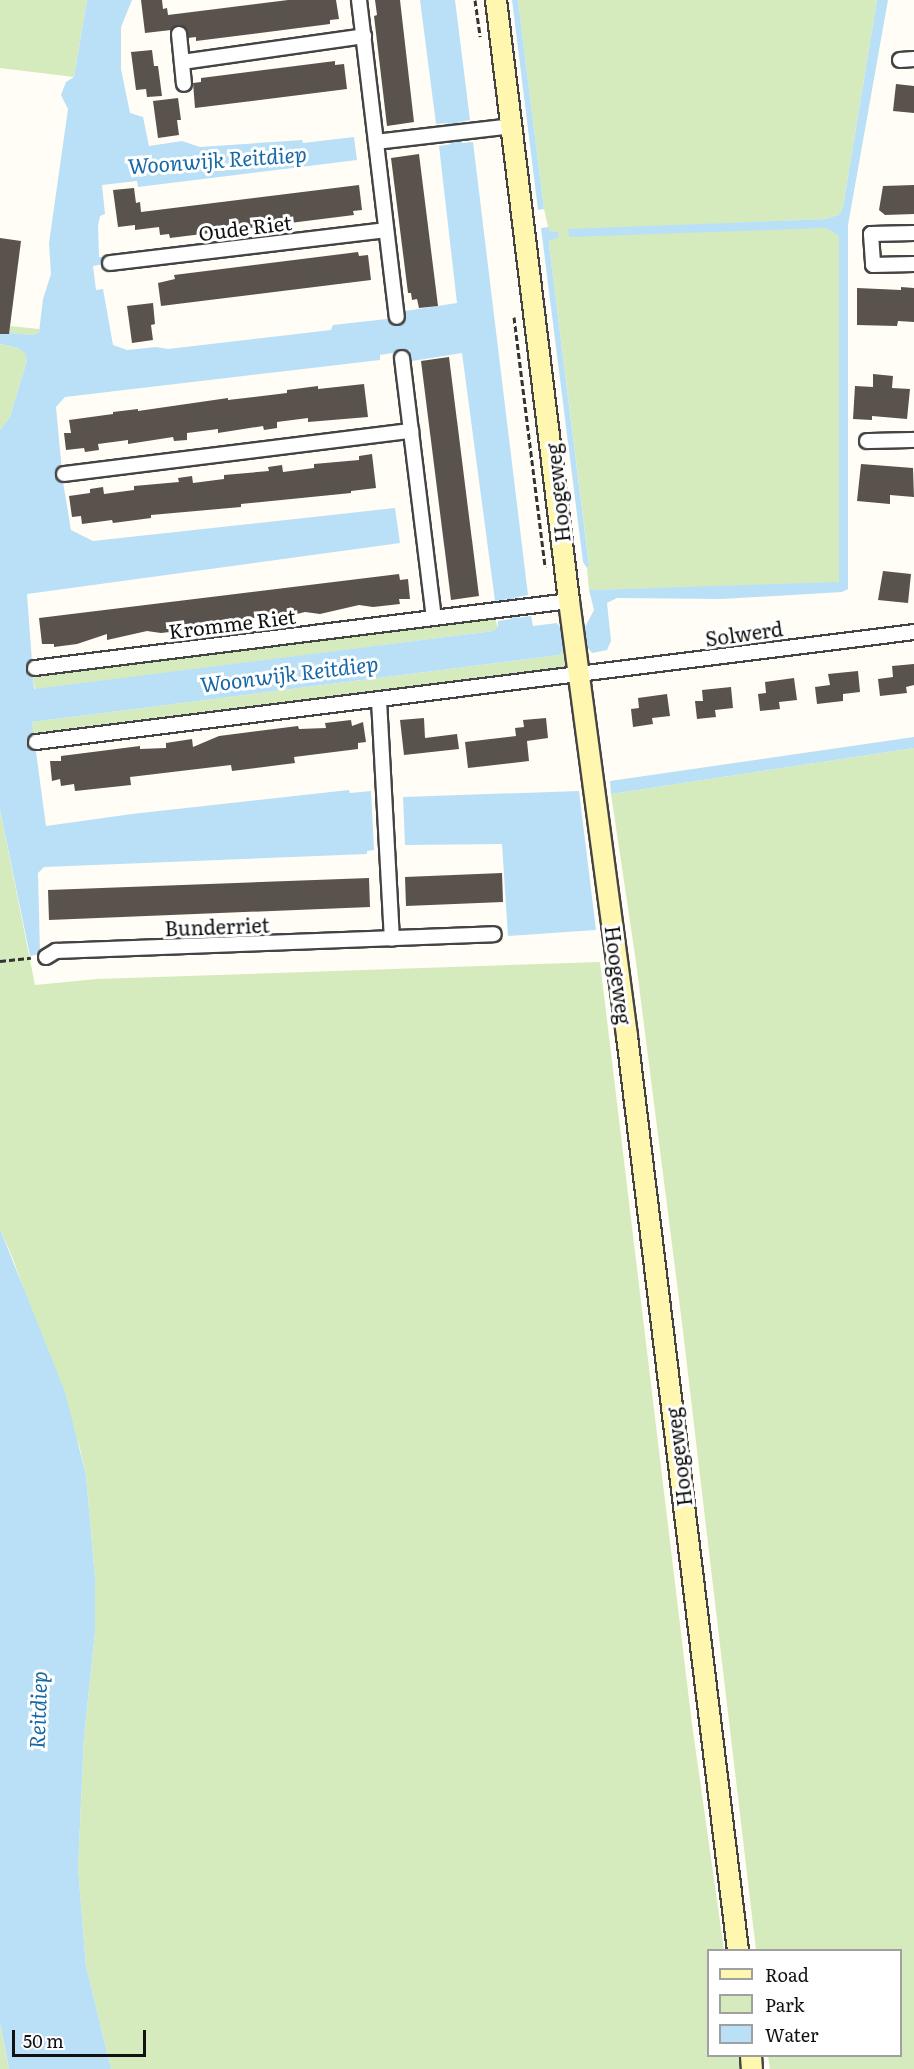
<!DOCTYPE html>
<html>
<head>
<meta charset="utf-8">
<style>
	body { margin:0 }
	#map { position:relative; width:914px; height:2069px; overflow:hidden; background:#fffdf5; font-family:Literata,serif }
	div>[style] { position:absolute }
	.green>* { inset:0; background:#d5ebbd }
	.water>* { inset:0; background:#b9e0f7 }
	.building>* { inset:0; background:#5a524d }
	.path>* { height:3px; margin-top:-1.5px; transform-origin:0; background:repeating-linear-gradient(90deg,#333 0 6px,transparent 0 9px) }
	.roads { filter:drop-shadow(2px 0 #444) drop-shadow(-2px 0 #444) drop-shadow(0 2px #444) drop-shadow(0 -2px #444) }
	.street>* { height:14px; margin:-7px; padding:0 7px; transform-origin:7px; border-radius:7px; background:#fff }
	.secondary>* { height:20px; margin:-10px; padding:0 10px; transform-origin:10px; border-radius:10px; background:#fff6b0 }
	span { translate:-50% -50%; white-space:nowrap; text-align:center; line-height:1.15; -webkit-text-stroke:6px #fff; paint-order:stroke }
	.street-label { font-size:20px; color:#111 }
	.water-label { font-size:21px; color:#1768a6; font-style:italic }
	.legend { position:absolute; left:707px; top:1949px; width:195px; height:108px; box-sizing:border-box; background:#fff; border:2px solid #a0a0a0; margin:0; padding:8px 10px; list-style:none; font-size:18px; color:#111 }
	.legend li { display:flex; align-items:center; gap:12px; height:30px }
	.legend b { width:30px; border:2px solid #a0a0a0 }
	.scale { position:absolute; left:12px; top:2030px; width:134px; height:27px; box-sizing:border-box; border:3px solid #111; border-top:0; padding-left:8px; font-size:18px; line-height:21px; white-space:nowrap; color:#111; -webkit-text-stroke:4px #fff; paint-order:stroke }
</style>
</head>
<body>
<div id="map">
	<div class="green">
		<div style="clip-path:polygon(0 0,87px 0,74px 77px,0 68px)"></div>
		<div style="clip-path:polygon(518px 0,877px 0,843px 207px,840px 214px,826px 219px,568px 230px,826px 228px,839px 236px,840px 582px,833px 584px,589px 590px,587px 568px,589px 564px,549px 244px,550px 240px,558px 237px,549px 231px,544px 209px)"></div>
		<div style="clip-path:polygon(0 325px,39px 329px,39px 332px,33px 335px,0 332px)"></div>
		<div style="clip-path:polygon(0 344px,18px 348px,27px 354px,27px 360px,10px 417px,0 430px)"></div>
		<div style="clip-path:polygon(495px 619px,498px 627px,493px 631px,35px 690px,33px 677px)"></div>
		<div style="clip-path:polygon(563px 651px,565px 667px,33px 733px,32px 722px,559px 655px)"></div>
		<div style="clip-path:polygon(914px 748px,914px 2069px,770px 2069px,768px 2056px,900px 2056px,900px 1950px,756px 1950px,682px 1323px,636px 962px,611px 794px)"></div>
		<div style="clip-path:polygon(0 810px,35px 985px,97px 979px,600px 962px,692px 1724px,724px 1950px,708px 1950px,708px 2056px,739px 2056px,741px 2069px,111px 2069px,86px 1966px,78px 1868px,84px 1737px,95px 1632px,95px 1578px,86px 1475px,79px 1445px,13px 1259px,0 1229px)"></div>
		<div style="clip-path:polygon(0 2023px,6px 2055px,9px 2069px,0 2069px)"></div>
	</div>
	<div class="water">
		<div style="clip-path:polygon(evenodd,87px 0,132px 0,121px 27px,121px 69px,130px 113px,143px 117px,149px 146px,182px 141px,200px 147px,302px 140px,303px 143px,354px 137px,357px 160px,138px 187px,137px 181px,102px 185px,105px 214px,100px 216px,98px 226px,99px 257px,103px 257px,104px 264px,93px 266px,96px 290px,103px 289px,113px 345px,127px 350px,156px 347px,168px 349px,331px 330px,333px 325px,405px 317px,405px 311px,457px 303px,439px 146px,451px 144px,448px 123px,436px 124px,420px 0,455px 0,470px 120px,459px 122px,462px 143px,473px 142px,528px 595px,514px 598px,517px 618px,531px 616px,533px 626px,557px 623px,561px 629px,585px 627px,594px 610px,589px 590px,839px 582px,839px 236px,826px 228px,569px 237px,568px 229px,826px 219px,840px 214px,843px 207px,877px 0,888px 0,848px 225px,848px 589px,842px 592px,721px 599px,617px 598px,607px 603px,611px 641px,607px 650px,592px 653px,588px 648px,563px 651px,559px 655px,32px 722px,46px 826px,132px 814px,349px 790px,350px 793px,371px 791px,374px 850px,367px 851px,367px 854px,44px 867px,38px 873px,40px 954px,30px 956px,0 810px,0 430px,10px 417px,27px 360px,26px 354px,18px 348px,0 344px,0 332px,33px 335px,39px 332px,43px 299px,51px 274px,49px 243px,68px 109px,61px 95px,66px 82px,74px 77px,87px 0,410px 350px,412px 361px,462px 353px,495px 601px,508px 599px,511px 619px,498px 621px,498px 627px,493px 631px,34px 689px,27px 594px,400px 543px,395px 508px,93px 541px,71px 530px,63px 482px,56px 407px,65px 397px,380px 360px,380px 355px,410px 350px)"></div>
		<div style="clip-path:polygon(512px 0,518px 0,544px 209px,538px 210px)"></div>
		<div style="clip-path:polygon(549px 227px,549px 231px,558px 232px,558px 238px,550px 240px,549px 244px,589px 565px,587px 568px,583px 562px,541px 228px)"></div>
		<div style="clip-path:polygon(914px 737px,914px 748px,611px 794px,610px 781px)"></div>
		<div style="clip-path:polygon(579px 791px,596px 930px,508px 936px,502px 844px,405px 845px,403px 797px)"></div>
		<div style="clip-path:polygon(0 1229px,65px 1392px,86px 1475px,95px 1578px,95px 1632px,84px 1737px,78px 1868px,86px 1966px,111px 2069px,9px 2069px,0 2023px)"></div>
	</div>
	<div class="building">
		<div style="clip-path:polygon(141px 0,162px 0,163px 9px,167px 8px,168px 15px,288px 0,336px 0,339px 19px,330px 20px,330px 24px,196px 41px,196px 37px,188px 38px,186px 28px,179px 25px,171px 30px,145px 33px)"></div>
		<div style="clip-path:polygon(375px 0,400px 0,414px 122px,387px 126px,374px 16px,377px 15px)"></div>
		<div style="clip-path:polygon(152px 50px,154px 66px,158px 66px,162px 96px,147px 97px,146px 89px,136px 90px,131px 52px)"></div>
		<div style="clip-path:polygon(335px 61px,335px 65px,344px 64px,347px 89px,195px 108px,193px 83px,201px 82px,201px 78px)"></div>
		<div style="clip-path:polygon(896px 84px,914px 86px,914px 113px,893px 111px)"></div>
		<div style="clip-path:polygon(178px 98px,181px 120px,177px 120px,179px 135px,158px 138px,153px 101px)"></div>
		<div style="clip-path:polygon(419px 154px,438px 306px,419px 308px,417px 299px,412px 300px,411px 293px,408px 293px,391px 158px)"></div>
		<div style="clip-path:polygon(359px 185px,362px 210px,353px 211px,354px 215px,170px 238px,169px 234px,160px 235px,159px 227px,135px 230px,135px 225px,118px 227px,113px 190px,134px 188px,136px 203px,140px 202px,141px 212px)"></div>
		<div style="clip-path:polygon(914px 185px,914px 214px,885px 215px,879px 210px,883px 186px)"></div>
		<div style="clip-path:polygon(0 238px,21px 241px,9px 334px,0 334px)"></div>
		<div style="clip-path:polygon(358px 252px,359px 256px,368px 255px,371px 280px,161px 306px,158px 283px,175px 279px,174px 275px)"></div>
		<div style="clip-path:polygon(901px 287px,914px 288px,914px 322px,898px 321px,897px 326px,857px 325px,857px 288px,901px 290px)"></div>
		<div style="clip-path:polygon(153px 303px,155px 324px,151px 325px,153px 340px,132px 343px,127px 306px)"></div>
		<div style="clip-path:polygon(449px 357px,479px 596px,451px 600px,421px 361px)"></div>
		<div style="clip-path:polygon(873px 374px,893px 376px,892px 388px,910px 389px,907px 419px,872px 416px,872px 420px,853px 419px,855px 386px,873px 387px)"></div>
		<div style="clip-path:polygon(364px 384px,368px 417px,308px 422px,308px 418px,277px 422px,277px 428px,264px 430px,263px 426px,218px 433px,218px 429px,187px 433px,187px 440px,174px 441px,173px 437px,128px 444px,128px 440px,98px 444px,99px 450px,85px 452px,84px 448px,66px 450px,64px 433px,71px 433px,69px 420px,113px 414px,113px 412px,138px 409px,138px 411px,228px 398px,228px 400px,287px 393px,287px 390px,318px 386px,318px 389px)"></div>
		<div style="clip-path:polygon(372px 454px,376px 488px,351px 491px,351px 493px,241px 504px,241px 507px,151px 515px,151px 518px,113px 523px,112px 520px,82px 524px,81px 516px,72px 517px,69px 496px,90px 493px,90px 489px,103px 487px,104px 494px,134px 490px,134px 486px,179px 482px,178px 478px,192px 476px,193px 483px,224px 479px,224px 475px,269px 471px,268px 467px,282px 465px,283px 472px,314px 468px,314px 464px,359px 460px,359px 456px)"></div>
		<div style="clip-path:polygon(861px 464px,913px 468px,914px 497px,890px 495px,890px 504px,857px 501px)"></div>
		<div style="clip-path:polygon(883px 571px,911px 574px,908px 603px,878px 600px)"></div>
		<div style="clip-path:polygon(399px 574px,400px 580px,408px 579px,410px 599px,399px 599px,400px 604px,373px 607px,359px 605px,320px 614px,305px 612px,293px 615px,293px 617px,267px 620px,266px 618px,253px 618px,214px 627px,213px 624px,200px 625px,186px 628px,187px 630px,161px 633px,147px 631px,107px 640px,107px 634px,77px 644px,54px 647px,54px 644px,42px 644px,39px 618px)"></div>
		<div style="clip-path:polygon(914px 664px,914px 685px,906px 687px,907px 693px,880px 696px,878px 679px,893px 677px,892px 666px)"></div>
		<div style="clip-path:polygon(858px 671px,860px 692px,843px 694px,843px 701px,817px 704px,815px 687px,830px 685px,828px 674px)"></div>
		<div style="clip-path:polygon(794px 678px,797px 700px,779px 702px,780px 709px,760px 711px,758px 694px,766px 693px,765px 682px)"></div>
		<div style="clip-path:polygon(731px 687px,733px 708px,715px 710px,716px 717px,697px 719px,695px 701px,703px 701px,702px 690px)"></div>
		<div style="clip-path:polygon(667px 694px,670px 716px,652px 718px,653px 724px,633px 727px,631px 709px,639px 708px,638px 698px)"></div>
		<div style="clip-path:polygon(424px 718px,425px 738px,457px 734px,459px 749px,404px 755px,400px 720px)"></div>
		<div style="clip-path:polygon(546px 718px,548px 738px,527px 741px,529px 761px,468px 768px,465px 742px,516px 736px,515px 728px,524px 727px,523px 720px)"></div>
		<div style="clip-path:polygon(351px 720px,352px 726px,363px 722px,366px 742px,358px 743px,358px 749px,294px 757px,295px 763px,232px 771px,231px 765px,147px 775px,130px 777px,131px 785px,75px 791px,74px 784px,61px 786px,60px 779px,52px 781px,50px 761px,61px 761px,61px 756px,140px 746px,140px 749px,166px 748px,166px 743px,192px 739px,193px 747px,219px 736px,298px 726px,299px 729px,326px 728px,325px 723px)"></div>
		<div style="clip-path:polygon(502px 873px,503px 902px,406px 906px,405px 877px)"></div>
		<div style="clip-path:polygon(369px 878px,370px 907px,49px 920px,48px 890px)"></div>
	</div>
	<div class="path">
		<div style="left:475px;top:0;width:37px;rotate:82deg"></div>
		<div style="left:514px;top:317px;width:252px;rotate:82.9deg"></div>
		<div style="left:0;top:961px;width:31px;rotate:-6deg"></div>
	</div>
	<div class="roads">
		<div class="street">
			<div style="left:359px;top:0;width:319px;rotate:83.2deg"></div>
			<div style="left:179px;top:34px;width:50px;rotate:84.3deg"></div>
			<div style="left:900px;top:60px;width:14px;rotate:-4deg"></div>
			<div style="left:182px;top:62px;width:184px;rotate:-8.1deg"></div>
			<div style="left:376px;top:142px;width:137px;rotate:-6.7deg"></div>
			<div style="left:914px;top:233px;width:43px;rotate:178.7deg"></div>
			<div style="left:871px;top:234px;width:31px;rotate:86deg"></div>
			<div style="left:873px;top:265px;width:41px;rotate:-1.4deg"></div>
			<div style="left:110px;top:263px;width:278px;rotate:-6.8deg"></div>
			<div style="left:402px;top:358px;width:261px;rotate:83deg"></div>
			<div style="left:867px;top:441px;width:47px;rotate:-1.2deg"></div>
			<div style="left:64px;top:474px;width:350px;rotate:-7.1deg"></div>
			<div style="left:35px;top:668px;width:538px;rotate:-7.15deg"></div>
			<div style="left:379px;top:700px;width:239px;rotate:86.9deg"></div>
			<div style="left:36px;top:742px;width:885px;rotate:-7.14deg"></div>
			<div style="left:46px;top:957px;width:12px;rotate:-31deg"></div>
			<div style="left:56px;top:951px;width:438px;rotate:-2.2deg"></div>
		</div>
		<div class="secondary">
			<div style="left:496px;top:0;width:605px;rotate:83.07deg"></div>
			<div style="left:569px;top:601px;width:439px;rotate:82.4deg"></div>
			<div style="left:627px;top:1036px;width:921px;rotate:83.08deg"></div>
			<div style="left:751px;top:2056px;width:13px;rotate:86deg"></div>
		</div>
	</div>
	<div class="street-label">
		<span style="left:245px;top:227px;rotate:-7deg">Oude Riet</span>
		<span style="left:557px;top:493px;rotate:-96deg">Hoogeweg</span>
		<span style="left:232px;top:623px;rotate:-7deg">Kromme Riet</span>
		<span style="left:744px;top:633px;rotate:-8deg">Solwerd</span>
		<span style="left:217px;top:926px;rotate:-2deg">Bunderriet</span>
		<span style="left:619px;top:975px;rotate:83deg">Hoogeweg</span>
		<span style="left:678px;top:1457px;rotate:-97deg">Hoogeweg</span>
	</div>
	<div class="water-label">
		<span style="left:217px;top:159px;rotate:-4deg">Woonwijk Reitdiep</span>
		<span style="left:289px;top:673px;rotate:-7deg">Woonwijk Reitdiep</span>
		<span style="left:37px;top:1710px;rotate:-88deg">Reitdiep</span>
	</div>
	<ul class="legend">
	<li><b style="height:8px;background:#fff6b0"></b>Road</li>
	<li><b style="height:16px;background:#d5ebbd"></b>Park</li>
	<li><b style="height:16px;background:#b9e0f7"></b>Water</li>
	</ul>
	<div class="scale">50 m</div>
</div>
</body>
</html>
